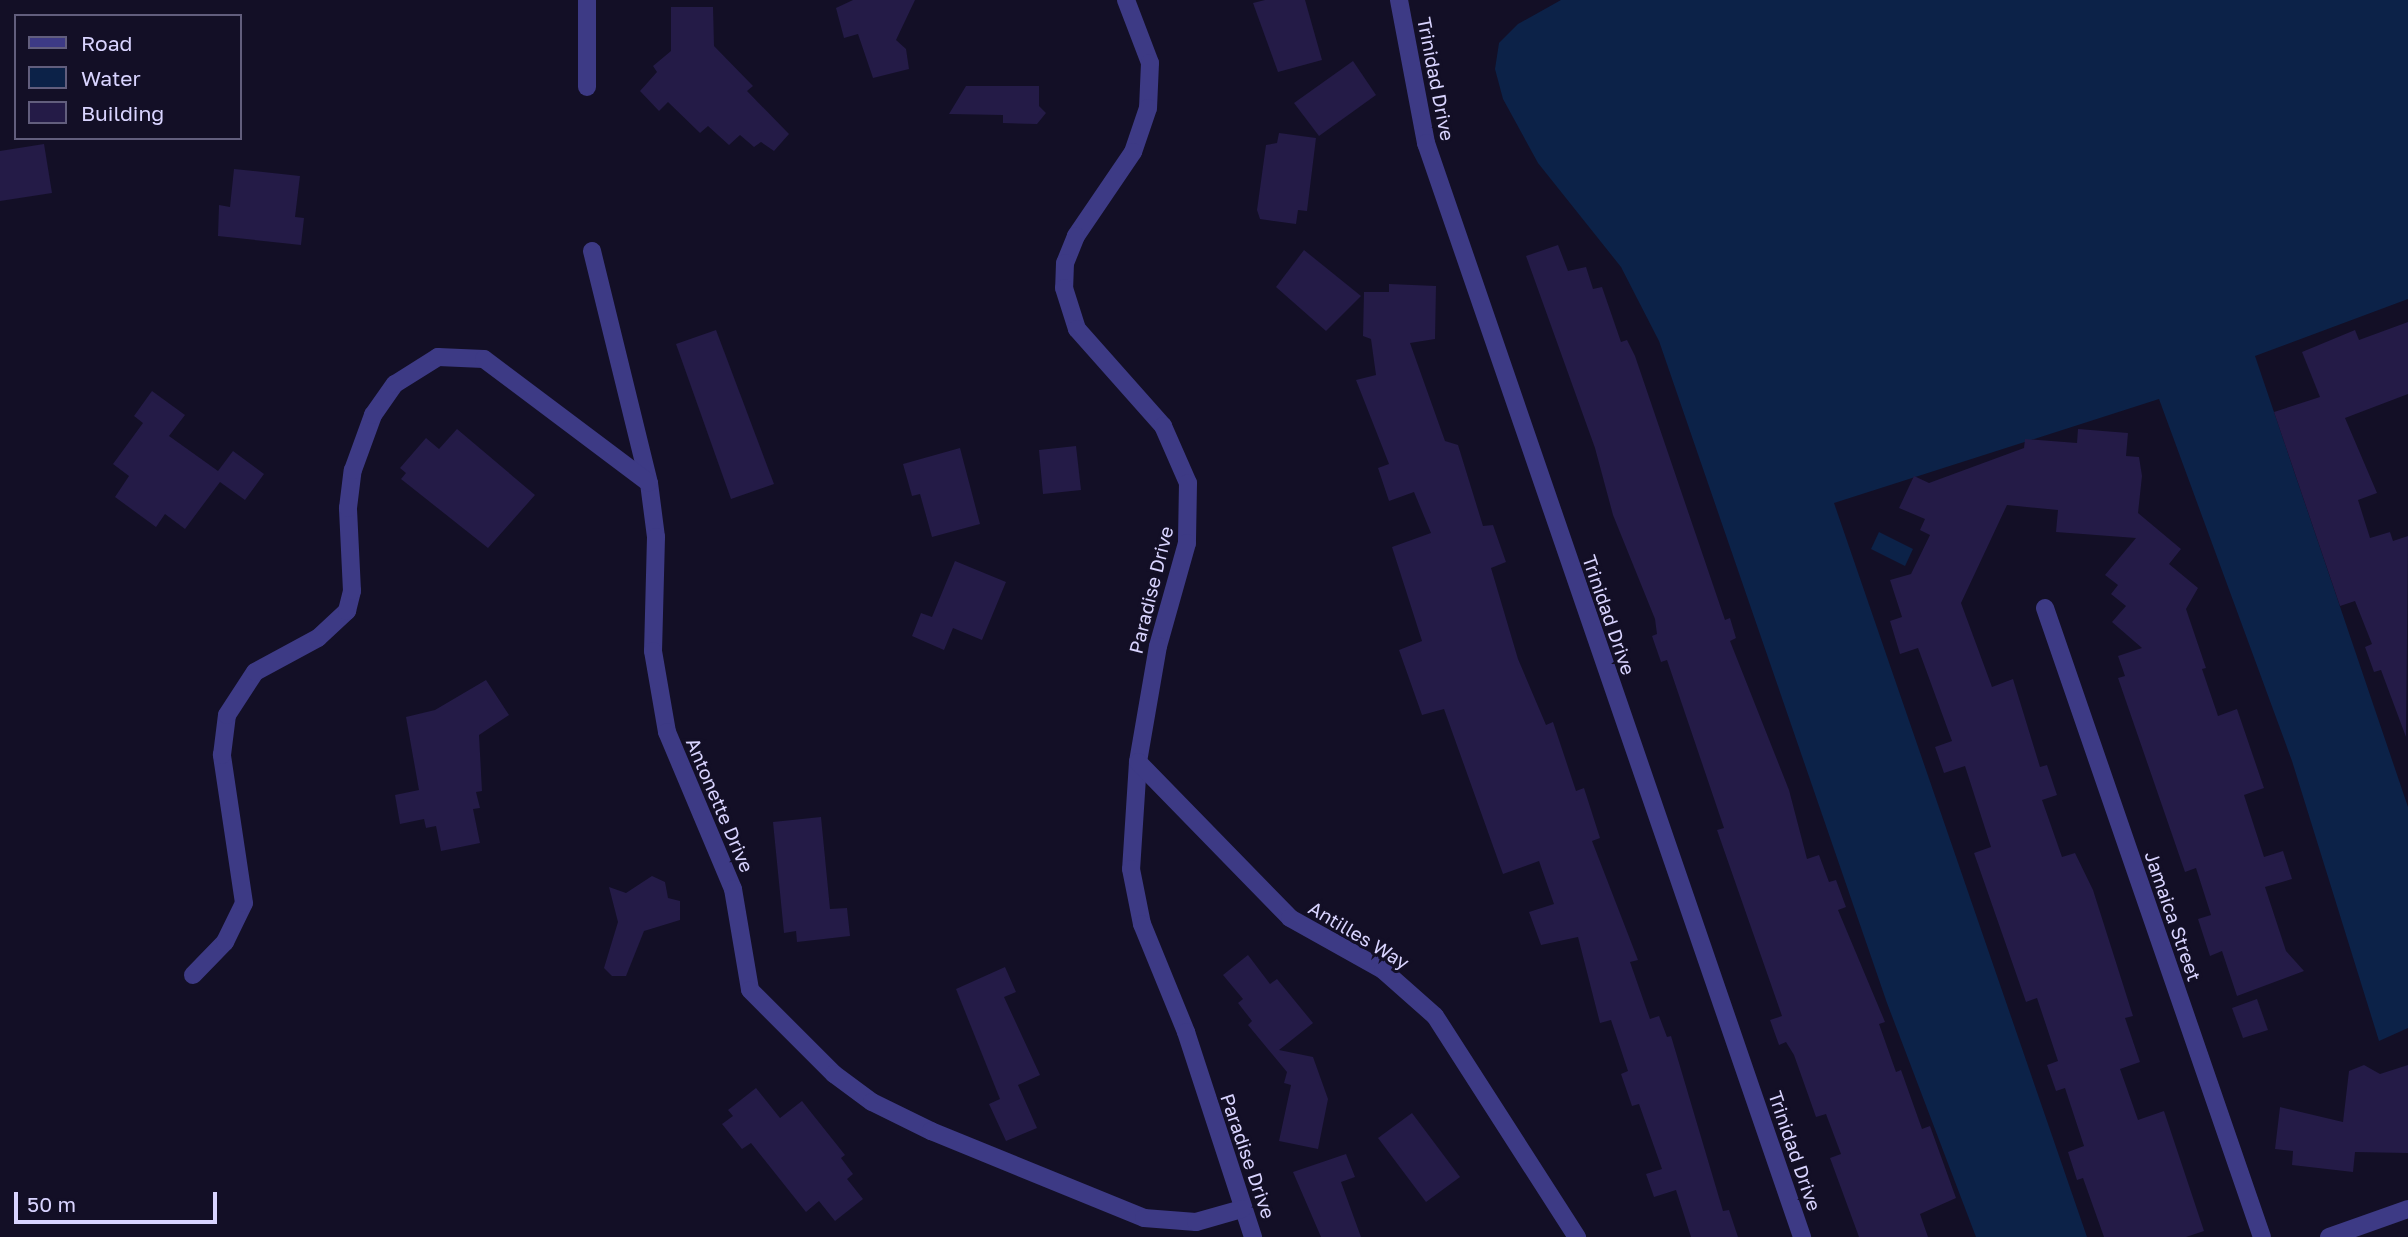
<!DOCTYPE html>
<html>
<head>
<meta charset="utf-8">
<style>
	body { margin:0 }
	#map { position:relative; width:2408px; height:1237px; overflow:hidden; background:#130f26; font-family:"Golos Text",sans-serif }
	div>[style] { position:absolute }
	.water>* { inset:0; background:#0c2248 }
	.building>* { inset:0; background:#241b47 }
	.minor>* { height:18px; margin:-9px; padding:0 9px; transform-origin:9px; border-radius:9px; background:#3d3a85 }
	span { translate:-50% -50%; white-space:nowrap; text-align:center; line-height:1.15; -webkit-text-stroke:6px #130f26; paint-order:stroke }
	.street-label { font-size:19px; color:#d9d4ff }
	.legend { position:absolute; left:14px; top:14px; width:228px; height:126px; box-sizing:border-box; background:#130f26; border:2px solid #625e7d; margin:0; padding:9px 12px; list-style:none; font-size:21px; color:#d9d4ff }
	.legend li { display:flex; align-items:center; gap:14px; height:35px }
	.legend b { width:35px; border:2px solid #625e7d }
	.scale { position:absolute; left:14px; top:1192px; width:203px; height:32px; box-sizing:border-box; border:4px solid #d9d4ff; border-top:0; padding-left:9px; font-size:21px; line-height:24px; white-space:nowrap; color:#d9d4ff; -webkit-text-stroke:5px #130f26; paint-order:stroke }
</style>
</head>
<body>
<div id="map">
	<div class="water">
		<div style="clip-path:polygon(1561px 0,2408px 0,2408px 299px,2255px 356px,2408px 807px,2408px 1028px,2379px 1041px,2292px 761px,2159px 399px,1834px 503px,2087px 1237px,1976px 1237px,1887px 1003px,1659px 341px,1621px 267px,1538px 163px,1503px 99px,1495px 69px,1499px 43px,1518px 24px)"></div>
		<div style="clip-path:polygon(1879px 532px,1913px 549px,1905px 566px,1871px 549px)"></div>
	</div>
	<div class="building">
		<div style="clip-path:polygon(853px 0,915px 0,896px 40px,906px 49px,909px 69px,873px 78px,858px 34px,844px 38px,836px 8px)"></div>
		<div style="clip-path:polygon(1265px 0,1305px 0,1322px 60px,1278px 72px,1253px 3px)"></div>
		<div style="clip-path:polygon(671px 7px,713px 7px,714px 46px,753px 86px,747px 91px,789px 134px,774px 151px,761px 142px,754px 147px,740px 135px,729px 145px,708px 126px,700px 133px,668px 102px,659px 111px,640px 91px,657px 72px,653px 66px,671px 51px)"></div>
		<div style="clip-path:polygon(1353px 61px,1376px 95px,1319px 136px,1294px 103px)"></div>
		<div style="clip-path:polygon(966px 86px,1039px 86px,1039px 106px,1046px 113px,1037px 124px,1003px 123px,1003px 115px,949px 114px)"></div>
		<div style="clip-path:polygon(1279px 133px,1316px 138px,1307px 211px,1298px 210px,1296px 224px,1260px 219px,1257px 210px,1266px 145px,1277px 143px)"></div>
		<div style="clip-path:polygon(44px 144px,52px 193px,0 201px,0 151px)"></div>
		<div style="clip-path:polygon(234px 169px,300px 176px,295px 217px,304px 218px,301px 245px,218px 236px,219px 205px,230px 207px)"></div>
		<div style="clip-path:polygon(1558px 245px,1568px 271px,1586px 267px,1593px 289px,1602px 287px,1621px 342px,1627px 340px,1635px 356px,1725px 620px,1730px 618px,1736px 638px,1730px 641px,1789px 790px,1807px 859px,1819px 855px,1829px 882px,1836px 880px,1846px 907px,1838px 910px,1885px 1022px,1879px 1024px,1896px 1072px,1901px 1070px,1922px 1129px,1930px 1126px,1956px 1198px,1920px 1214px,1928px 1237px,1859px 1237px,1830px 1158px,1841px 1154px,1826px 1114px,1816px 1117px,1794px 1055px,1786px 1042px,1779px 1045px,1770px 1020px,1782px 1016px,1717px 830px,1724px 828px,1667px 660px,1661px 662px,1652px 636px,1657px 634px,1655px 619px,1613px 515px,1595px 448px,1526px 256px)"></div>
		<div style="clip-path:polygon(1304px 250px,1361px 296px,1326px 331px,1276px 287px)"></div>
		<div style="clip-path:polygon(1389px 284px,1436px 286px,1435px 339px,1410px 343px,1445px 441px,1458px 445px,1483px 526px,1493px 525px,1506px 562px,1491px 568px,1518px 659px,1546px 725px,1553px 722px,1576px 791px,1584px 788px,1600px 838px,1592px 841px,1638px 960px,1630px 962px,1650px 1019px,1659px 1016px,1667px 1037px,1671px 1036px,1723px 1211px,1729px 1210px,1738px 1237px,1691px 1237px,1676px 1190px,1654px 1197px,1646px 1174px,1662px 1169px,1639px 1104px,1632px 1106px,1621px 1074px,1628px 1071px,1611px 1020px,1600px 1023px,1578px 937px,1541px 945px,1529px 912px,1554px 904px,1539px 861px,1503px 874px,1444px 709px,1422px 715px,1399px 650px,1422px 641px,1392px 547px,1431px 533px,1414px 492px,1389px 501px,1378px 468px,1389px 464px,1356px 380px,1376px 375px,1371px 339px,1363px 336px,1364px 292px,1389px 292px)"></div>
		<div style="clip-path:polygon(2408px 322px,2408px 394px,2345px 418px,2377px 493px,2358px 500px,2370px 538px,2390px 532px,2393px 541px,2408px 536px,2406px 737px,2381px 670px,2374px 672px,2365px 647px,2372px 644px,2355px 601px,2340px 606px,2274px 412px,2320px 397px,2302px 352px,2355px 330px,2359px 340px)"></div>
		<div style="clip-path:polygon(716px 330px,774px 484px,731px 499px,676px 344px)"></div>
		<div style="clip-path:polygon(152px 391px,185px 415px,169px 436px,218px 471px,233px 451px,264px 474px,245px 500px,220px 482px,185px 529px,165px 514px,156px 527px,115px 497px,129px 476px,113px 464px,143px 423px,134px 416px)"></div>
		<div style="clip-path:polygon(457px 429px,535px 495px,488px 548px,401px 479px,406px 473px,400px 468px,426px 438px,439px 449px)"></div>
		<div style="clip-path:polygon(2078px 429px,2128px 433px,2126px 456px,2139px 457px,2142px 476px,2138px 513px,2181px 549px,2169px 564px,2198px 588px,2186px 609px,2206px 668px,2202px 669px,2218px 716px,2237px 709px,2264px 788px,2244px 795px,2264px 857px,2283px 851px,2292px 879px,2265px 887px,2286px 951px,2304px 971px,2237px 996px,2222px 951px,2210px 956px,2198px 919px,2211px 915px,2196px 868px,2185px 872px,2118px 678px,2125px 676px,2118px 656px,2142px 648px,2112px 622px,2126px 606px,2111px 594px,2118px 585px,2105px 575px,2136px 538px,2056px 532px,2058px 510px,2007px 505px,1961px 603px,1992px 687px,2013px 679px,2040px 767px,2047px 765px,2057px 795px,2042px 800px,2062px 857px,2075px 853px,2093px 890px,2133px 1016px,2125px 1018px,2140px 1062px,2120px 1069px,2138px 1120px,2164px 1111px,2204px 1231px,2186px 1237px,2104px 1237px,2083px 1178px,2077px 1180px,2068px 1152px,2084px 1146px,2065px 1088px,2056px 1091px,2047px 1065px,2058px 1061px,2037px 998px,2026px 1002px,1974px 853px,1991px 847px,1965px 766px,1944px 773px,1935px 747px,1952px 741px,1918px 648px,1900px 654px,1890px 621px,1902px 617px,1890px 580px,1911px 574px,1930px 535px,1920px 530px,1925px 519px,1899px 508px,1914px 476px,1929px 483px,2024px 448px,2025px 439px,2077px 443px)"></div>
		<div style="clip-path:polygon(1076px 446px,1081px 490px,1043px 494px,1039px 450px)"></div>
		<div style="clip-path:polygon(960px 448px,980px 524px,932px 537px,920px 494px,912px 496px,903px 464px)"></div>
		<div style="clip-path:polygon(955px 561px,1006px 582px,982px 640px,953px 628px,944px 650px,912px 636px,921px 613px,932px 617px)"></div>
		<div style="clip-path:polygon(486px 680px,509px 715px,479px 735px,482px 791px,476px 792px,480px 808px,473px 809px,480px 843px,441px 851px,436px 826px,426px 828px,424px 819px,400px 824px,395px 795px,419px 790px,406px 717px,435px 710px)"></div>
		<div style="clip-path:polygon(821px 817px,830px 909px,847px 908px,850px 936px,797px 942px,796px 931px,784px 933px,773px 822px)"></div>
		<div style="clip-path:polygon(652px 876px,665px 882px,668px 898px,680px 901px,680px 920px,644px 931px,626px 976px,612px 976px,604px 968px,618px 922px,609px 887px,626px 893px)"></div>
		<div style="clip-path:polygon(1248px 955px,1270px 984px,1277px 979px,1313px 1023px,1279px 1050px,1313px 1057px,1328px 1099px,1318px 1149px,1279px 1141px,1291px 1085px,1284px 1083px,1287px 1072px,1248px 1025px,1252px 1021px,1238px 1003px,1243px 999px,1223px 975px)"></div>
		<div style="clip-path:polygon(1005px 967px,1016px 992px,1004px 997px,1040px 1075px,1018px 1085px,1037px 1128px,1006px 1141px,989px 1104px,1000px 1099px,956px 989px)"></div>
		<div style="clip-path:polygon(2257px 999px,2268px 1030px,2243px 1038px,2232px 1008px)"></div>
		<div style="clip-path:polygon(2364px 1065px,2380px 1074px,2408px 1065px,2408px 1153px,2355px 1152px,2353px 1172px,2292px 1165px,2293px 1151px,2275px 1149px,2280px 1107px,2343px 1122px,2349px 1071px)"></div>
		<div style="clip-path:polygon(756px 1088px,780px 1118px,802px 1101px,845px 1155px,841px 1158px,853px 1174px,847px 1179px,863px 1199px,835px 1221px,819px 1201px,806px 1212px,751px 1143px,742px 1149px,722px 1124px,733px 1116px,728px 1110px)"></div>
		<div style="clip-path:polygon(1412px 1113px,1460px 1177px,1426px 1202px,1378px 1138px)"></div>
		<div style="clip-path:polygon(1346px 1154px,1355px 1177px,1341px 1182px,1361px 1237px,1321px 1237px,1293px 1172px)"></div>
	</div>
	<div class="minor">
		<div style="left:1126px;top:0;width:67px;rotate:69.1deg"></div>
		<div style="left:1150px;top:63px;width:45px;rotate:92.5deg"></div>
		<div style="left:1148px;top:108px;width:46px;rotate:108.8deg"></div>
		<div style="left:1133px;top:152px;width:102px;rotate:124.2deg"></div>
		<div style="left:1076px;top:236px;width:29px;rotate:112deg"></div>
		<div style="left:1065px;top:263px;width:25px;rotate:92deg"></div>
		<div style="left:1064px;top:288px;width:43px;rotate:72.4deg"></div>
		<div style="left:1077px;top:329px;width:130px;rotate:48.4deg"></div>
		<div style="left:1163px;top:426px;width:62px;rotate:66.3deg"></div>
		<div style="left:1188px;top:483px;width:60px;rotate:91deg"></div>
		<div style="left:1187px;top:543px;width:107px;rotate:105.7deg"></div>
		<div style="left:1158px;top:646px;width:118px;rotate:99.8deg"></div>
		<div style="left:1138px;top:762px;width:107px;rotate:93.7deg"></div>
		<div style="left:1131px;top:869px;width:56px;rotate:78.7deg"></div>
		<div style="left:1142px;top:924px;width:117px;rotate:67.8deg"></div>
		<div style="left:1186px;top:1032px;width:216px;rotate:71.9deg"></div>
		<div style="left:1399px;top:0;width:146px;rotate:79.3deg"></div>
		<div style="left:1426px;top:143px;width:1157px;rotate:71.03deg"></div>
		<div style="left:587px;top:87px;width:87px;rotate:-90deg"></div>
		<div style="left:592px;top:251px;width:239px;rotate:76.2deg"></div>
		<div style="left:649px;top:483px;width:54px;rotate:82.6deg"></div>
		<div style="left:656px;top:537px;width:114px;rotate:91.5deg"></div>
		<div style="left:653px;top:651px;width:82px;rotate:80.2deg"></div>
		<div style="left:667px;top:732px;width:170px;rotate:67.2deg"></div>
		<div style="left:733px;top:889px;width:102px;rotate:80.4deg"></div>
		<div style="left:750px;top:990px;width:119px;rotate:45deg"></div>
		<div style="left:834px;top:1074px;width:47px;rotate:36.4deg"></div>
		<div style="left:872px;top:1102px;width:66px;rotate:26.2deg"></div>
		<div style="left:931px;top:1131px;width:230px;rotate:22.2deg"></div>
		<div style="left:1144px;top:1218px;width:52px;rotate:4.4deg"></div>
		<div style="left:1196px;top:1222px;width:48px;rotate:-15.8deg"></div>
		<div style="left:2045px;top:608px;width:665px;rotate:70.97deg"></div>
		<div style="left:1138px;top:762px;width:218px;rotate:45.7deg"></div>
		<div style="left:1290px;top:918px;width:107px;rotate:29.2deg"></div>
		<div style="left:1383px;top:970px;width:69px;rotate:41.5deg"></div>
		<div style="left:1435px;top:1016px;width:263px;rotate:57.3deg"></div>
		<div style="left:193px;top:975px;width:46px;rotate:-45.9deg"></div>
		<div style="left:225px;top:942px;width:43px;rotate:-64deg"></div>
		<div style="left:244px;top:903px;width:150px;rotate:-98.5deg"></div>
		<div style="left:222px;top:755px;width:40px;rotate:-82.9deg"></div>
		<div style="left:227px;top:715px;width:51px;rotate:-56.9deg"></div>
		<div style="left:255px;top:672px;width:72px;rotate:-28.4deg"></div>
		<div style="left:318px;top:638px;width:40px;rotate:-43deg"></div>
		<div style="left:347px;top:611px;width:21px;rotate:-76deg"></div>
		<div style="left:352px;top:591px;width:83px;rotate:-92.8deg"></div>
		<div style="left:348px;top:508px;width:38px;rotate:-83deg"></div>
		<div style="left:353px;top:470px;width:59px;rotate:-70deg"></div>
		<div style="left:373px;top:415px;width:38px;rotate:-55deg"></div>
		<div style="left:395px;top:384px;width:51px;rotate:-32.1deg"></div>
		<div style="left:438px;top:357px;width:46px;rotate:2.5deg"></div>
		<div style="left:484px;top:359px;width:206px;rotate:36.9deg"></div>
		<div style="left:2329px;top:1237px;width:84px;rotate:-19.5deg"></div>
	</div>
	<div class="street-label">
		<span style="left:1436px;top:79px;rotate:79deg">Trinidad Drive</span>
		<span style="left:1151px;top:590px;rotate:-76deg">Paradise Drive</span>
		<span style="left:1609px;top:615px;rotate:71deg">Trinidad Drive</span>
		<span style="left:720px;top:805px;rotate:67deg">Antonette Drive</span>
		<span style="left:2173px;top:916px;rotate:71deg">Jamaica Street</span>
		<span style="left:1359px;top:935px;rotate:31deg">Antilles Way</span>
		<span style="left:1795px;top:1151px;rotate:71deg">Trinidad Drive</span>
		<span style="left:1248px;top:1156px;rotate:71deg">Paradise Drive</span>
	</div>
	<ul class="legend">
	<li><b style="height:9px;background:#3d3a85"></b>Road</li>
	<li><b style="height:19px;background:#0c2248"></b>Water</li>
	<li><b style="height:19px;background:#241b47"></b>Building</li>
	</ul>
	<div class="scale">50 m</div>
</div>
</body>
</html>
